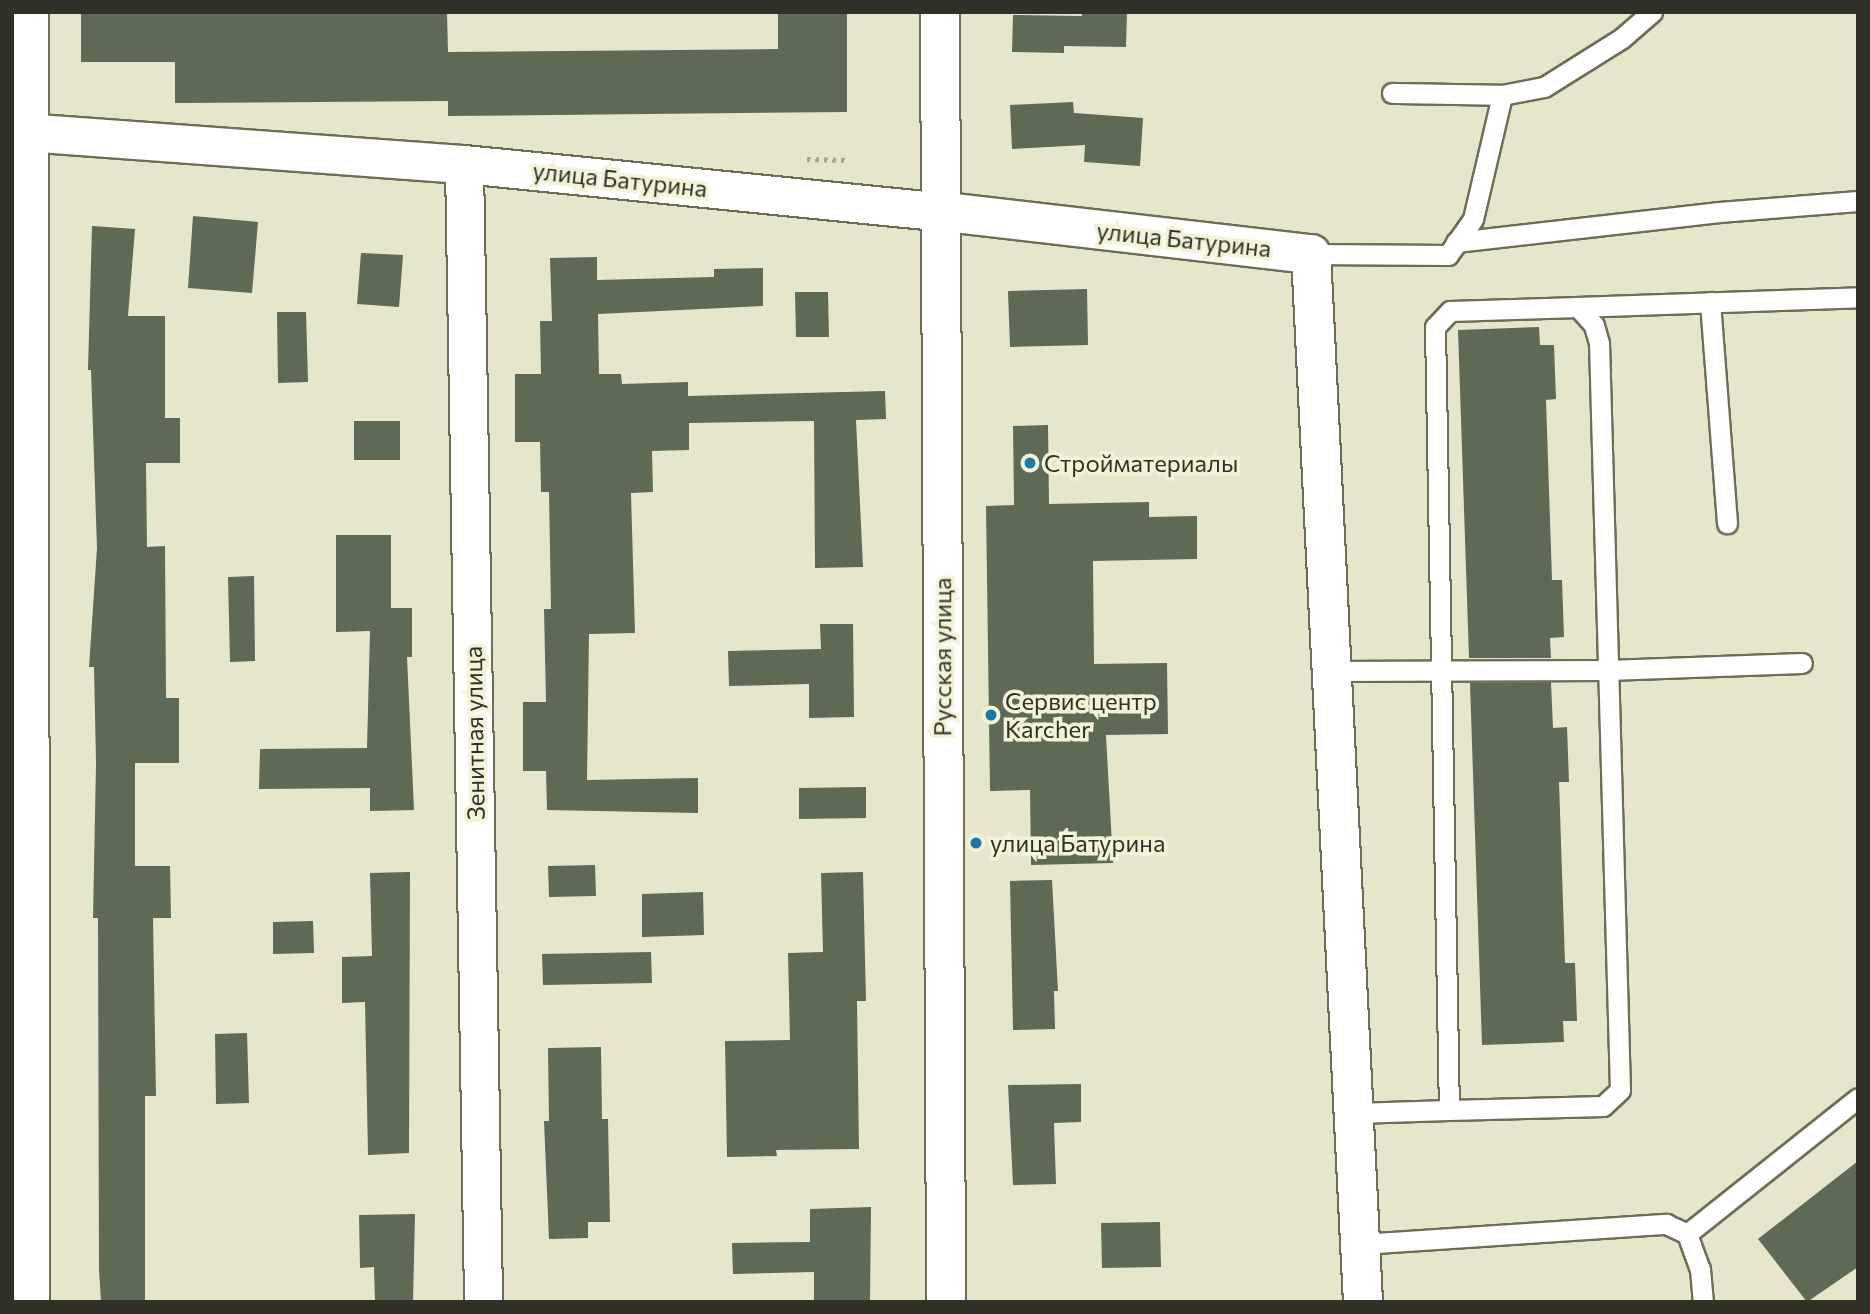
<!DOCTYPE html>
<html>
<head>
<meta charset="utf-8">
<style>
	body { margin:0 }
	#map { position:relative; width:1870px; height:1314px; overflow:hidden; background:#e6e6cd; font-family:Commissioner,sans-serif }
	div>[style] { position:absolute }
	.building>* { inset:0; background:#5e6956 }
	.path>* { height:4.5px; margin-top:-2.25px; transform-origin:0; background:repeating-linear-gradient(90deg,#a7a793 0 3.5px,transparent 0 8.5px) }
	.roads { filter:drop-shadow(2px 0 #6e6e58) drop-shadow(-2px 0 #6e6e58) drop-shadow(0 2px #6e6e58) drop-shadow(0 -2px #6e6e58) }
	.service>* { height:19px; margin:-9.5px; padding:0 9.5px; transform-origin:9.5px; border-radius:9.5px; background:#fff }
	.minor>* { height:37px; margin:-18.5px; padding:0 18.5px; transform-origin:18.5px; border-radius:18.5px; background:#fff }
	.tertiary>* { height:38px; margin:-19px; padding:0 19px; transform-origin:19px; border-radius:19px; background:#fff }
	.secondary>* { height:38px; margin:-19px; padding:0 19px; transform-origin:19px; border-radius:19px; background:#fff }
	.dots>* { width:19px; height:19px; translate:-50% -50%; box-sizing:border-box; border:4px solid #f3f3da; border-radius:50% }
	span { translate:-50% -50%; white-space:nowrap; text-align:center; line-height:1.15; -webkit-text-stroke:7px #f3f3da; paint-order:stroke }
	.street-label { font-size:24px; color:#313127 }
	.poi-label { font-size:24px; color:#313127 }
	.left { translate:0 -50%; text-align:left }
	.frame { position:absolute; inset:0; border:14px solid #313127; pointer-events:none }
</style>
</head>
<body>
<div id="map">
	<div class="building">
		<div style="clip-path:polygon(81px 12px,447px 12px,448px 52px,778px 49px,778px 12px,847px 12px,847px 112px,448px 116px,448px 101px,175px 103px,175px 62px,81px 62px)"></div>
		<div style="clip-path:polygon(1082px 12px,1127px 12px,1126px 47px,1064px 46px,1064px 53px,1012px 52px,1013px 15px,1082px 16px)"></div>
		<div style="clip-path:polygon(1073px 102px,1074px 113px,1143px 118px,1140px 166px,1084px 162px,1085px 145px,1012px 149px,1010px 105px)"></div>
		<div style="clip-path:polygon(193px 216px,258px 222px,252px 293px,188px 288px)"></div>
		<div style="clip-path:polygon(92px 226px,135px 229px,128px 316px,165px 316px,165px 418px,180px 418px,180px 463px,146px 463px,147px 547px,165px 546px,166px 698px,179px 698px,179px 763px,135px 763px,135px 866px,170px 866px,171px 918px,153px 918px,156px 1096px,145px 1096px,145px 1302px,101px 1302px,99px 1269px,98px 918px,93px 918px,96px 763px,94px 667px,89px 667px,97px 548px,91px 370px,88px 370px)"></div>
		<div style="clip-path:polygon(361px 253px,403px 255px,399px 307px,357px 304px)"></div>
		<div style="clip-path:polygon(597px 257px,597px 280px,714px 277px,714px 269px,763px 268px,763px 306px,598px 314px,599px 374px,621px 374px,622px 384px,688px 382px,688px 396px,885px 391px,886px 419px,856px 420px,863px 567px,815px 568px,814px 421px,689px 423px,689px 450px,652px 451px,653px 492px,631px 493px,635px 633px,589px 634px,587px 780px,698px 778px,698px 813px,547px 810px,546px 771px,523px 771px,523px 702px,546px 702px,544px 609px,551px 609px,549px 492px,541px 492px,540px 442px,515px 442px,515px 374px,541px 374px,540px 321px,552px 321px,550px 258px)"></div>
		<div style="clip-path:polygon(1087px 289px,1088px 345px,1010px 347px,1008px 291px)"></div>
		<div style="clip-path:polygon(795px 292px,828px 292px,829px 337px,796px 337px)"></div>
		<div style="clip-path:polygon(277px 312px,306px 312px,308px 382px,278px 383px)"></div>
		<div style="clip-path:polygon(1539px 327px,1540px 345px,1554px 345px,1556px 399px,1546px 400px,1552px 580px,1562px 580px,1564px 637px,1550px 638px,1551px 658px,1469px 658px,1458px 330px)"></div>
		<div style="clip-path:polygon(354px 421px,400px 421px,400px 460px,354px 460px)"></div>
		<div style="clip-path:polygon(1048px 425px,1049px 504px,1149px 502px,1149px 517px,1197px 516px,1197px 559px,1093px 561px,1094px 664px,1167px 663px,1168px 734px,1106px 735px,1113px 863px,1031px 865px,1030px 790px,990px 791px,986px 506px,1014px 505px,1013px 426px)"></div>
		<div style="clip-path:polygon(336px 535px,391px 535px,391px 608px,412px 608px,412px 657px,407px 657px,414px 810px,370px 811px,370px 788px,259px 789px,260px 749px,367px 748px,370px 631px,336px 632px)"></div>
		<div style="clip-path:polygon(254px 576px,255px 661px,230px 662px,228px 577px)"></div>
		<div style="clip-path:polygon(820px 624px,853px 624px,854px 717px,809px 718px,809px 684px,729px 686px,728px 651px,821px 649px)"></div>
		<div style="clip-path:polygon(1551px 682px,1553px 728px,1567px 727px,1569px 782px,1559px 782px,1565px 963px,1575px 963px,1577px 1021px,1563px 1021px,1564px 1042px,1482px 1045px,1470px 683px)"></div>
		<div style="clip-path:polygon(866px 787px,866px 818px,799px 819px,799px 788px)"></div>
		<div style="clip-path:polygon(595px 865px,596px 896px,549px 897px,548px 866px)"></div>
		<div style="clip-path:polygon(410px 872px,409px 1153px,368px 1155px,365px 1002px,342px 1003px,342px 957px,372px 956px,370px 873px)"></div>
		<div style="clip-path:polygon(863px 872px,866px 1001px,857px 1001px,859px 1149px,776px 1150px,777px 1156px,727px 1157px,725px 1041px,790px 1040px,788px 953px,823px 952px,821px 873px)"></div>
		<div style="clip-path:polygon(1052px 880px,1058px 991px,1054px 991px,1055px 1029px,1013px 1030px,1010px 881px)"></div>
		<div style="clip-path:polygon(703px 892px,704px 935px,642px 937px,642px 894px)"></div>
		<div style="clip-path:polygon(313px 921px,314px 953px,273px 954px,273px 922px)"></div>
		<div style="clip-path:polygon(651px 952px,652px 983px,543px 985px,542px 954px)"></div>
		<div style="clip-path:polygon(247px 1033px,249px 1103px,216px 1104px,215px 1034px)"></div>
		<div style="clip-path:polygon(601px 1047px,602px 1119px,608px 1119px,610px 1222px,588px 1222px,588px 1238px,549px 1239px,544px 1121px,549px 1121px,548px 1048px)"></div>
		<div style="clip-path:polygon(1081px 1084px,1081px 1122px,1054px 1123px,1056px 1184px,1013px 1185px,1008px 1085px)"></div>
		<div style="clip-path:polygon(1858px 1161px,1858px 1267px,1807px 1302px,1758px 1239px)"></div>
		<div style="clip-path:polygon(871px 1207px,870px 1302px,814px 1302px,814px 1272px,733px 1274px,732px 1243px,810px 1242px,810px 1209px)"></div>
		<div style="clip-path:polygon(415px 1214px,413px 1302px,375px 1302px,374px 1267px,360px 1268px,359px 1215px)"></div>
		<div style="clip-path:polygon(1160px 1222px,1161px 1267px,1102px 1268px,1101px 1223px)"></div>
	</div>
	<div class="path">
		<div style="left:807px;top:159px;width:41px;rotate:1.4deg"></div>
	</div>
	<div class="roads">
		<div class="service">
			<div style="left:1392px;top:93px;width:110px;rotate:1deg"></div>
			<div style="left:1456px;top:242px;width:265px;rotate:-6.5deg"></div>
			<div style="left:1719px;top:212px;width:139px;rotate:-4.5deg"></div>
			<div style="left:1311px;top:254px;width:137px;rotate:0.4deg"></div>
			<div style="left:1448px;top:255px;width:44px;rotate:-55.2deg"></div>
			<div style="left:1473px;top:219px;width:127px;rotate:-76.8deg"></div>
			<div style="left:1502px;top:95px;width:43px;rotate:-10.8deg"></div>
			<div style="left:1544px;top:87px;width:92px;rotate:-32.1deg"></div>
			<div style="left:1622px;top:38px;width:40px;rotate:-41deg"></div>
			<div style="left:1710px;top:302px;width:222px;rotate:85.6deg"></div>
			<div style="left:1578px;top:307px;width:280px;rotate:-2deg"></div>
			<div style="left:1332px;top:671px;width:276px;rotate:-0.2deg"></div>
			<div style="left:1608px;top:670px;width:194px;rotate:-2.1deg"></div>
			<div style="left:1354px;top:1113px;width:95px;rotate:-1.8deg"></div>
			<div style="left:1449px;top:1110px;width:154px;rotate:-1.5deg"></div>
			<div style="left:1603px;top:1106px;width:23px;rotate:-43deg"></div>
			<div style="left:1620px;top:1090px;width:747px;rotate:-91.61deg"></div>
			<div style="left:1599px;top:343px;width:19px;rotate:-106deg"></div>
			<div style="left:1594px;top:325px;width:24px;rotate:-132deg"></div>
			<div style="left:1578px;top:307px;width:128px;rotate:178.2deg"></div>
			<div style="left:1450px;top:311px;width:22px;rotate:133deg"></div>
			<div style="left:1435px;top:327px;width:783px;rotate:88.98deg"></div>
			<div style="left:1687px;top:1234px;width:218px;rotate:-38.5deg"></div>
			<div style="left:1361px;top:1244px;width:306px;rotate:-3.8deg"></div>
			<div style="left:1666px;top:1224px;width:23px;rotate:25deg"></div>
			<div style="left:1687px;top:1234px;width:37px;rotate:70deg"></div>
			<div style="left:1700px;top:1269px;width:33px;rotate:85deg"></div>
		</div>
		<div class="minor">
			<div style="left:29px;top:12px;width:1290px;rotate:89.96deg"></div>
			<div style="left:12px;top:131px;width:453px;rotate:4.2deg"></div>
			<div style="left:464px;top:164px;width:476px;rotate:5.7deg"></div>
			<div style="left:464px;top:164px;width:1138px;rotate:89.04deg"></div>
		</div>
		<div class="tertiary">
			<div style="left:938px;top:211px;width:375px;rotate:6.6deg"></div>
			<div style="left:1311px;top:254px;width:1049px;rotate:87.16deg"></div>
		</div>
		<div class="secondary">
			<div style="left:940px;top:12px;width:1290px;rotate:89.73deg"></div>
		</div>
	</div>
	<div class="dots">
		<div style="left:1030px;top:463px;background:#1d78a6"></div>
		<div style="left:991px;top:715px;background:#1d78a6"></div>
		<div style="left:976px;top:843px;background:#1d78a6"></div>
	</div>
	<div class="street-label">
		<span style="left:620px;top:179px;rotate:6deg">улица Батурина</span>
		<span style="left:1184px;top:239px;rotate:6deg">улица Батурина</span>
		<span style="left:942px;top:657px;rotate:-90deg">Русская улица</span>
		<span style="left:474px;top:733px;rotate:-91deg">Зенитная улица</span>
	</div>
	<div class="poi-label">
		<span class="left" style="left:1044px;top:463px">Стройматериалы</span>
		<span class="left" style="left:1005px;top:715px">Сервис центр<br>Karcher</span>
		<span class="left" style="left:990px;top:843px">улица Батурина</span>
	</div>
	<div class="frame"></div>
</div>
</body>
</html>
